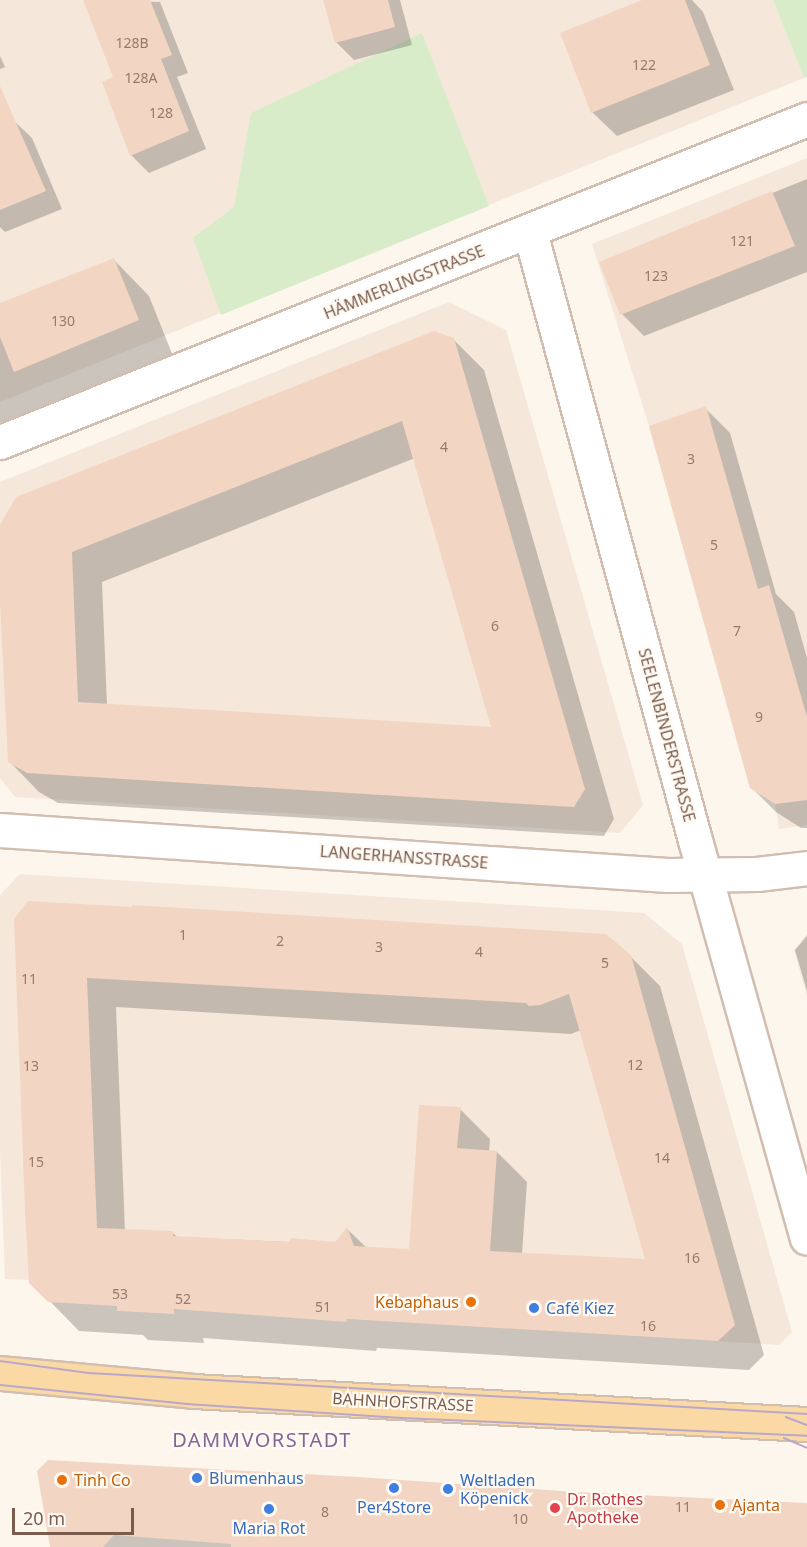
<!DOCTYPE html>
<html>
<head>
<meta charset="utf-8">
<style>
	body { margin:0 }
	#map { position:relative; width:807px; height:1547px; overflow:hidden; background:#fdf6ec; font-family:"Noto Sans",sans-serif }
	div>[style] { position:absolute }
	.residential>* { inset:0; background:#f5e8da }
	.green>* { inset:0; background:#d8ecc9 }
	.shadow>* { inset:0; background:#0003 }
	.building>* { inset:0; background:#f3d5c3 }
	.roads { filter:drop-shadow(2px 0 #d1beb0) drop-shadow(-2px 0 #d1beb0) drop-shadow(0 2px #d1beb0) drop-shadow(0 -2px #d1beb0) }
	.minor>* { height:33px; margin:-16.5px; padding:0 16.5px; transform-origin:16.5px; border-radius:16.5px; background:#fff }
	.major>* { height:33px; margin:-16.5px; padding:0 16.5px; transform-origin:16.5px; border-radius:16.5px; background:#fbd9a5 }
	.tram>* { height:1.5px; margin:-0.75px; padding:0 0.75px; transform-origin:0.75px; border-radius:0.75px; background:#b9a8c9 }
	.dots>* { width:16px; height:16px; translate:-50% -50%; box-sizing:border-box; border:3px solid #fffaf3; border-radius:50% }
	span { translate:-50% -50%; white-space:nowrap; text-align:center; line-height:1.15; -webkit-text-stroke:4.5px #fffaf3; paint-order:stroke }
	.number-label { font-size:14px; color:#987a6a }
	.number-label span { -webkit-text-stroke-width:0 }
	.street-label { font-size:16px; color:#7a5c4d }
	.food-label { font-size:16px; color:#c56008 }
	.right { translate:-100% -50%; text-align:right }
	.left { translate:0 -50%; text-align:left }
	.shop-label { font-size:16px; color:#366cbe }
	.health-label { font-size:16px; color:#be3a42 }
	.quarter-label { font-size:20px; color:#846695; letter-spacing:1.5px }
	.scale { position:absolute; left:12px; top:1508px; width:122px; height:27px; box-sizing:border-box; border:3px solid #7a5c4d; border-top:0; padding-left:8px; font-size:18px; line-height:21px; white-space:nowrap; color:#7a5c4d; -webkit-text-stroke:4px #fffaf3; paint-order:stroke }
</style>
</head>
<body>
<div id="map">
	<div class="residential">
		<div style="clip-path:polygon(0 0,773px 0,804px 78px,0 402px)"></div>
		<div style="clip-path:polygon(807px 158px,807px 825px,779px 829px,775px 804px,750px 788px,649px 426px,592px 244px)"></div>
		<div style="clip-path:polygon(449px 302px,506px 330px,643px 805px,620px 833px,15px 797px,0 778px,0 482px)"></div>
		<div style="clip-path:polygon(20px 874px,644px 913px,682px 944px,792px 1332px,779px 1345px,347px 1319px,346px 1322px,175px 1309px,174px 1314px,117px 1311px,117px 1306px,29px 1280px,5px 1279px,0 1151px,0 895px)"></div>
		<div style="clip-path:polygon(807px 934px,807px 997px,794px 950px)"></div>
	</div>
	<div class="green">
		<div style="clip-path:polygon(773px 0,807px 0,807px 77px,804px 78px)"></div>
		<div style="clip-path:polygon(422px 33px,489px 206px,221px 315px,193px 238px,234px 207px,251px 113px)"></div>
	</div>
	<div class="shadow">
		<div style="clip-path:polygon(84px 0,160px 2px,188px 73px,177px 77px,206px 149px,149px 173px,132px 156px,104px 83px,115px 78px)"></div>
		<div style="clip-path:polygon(326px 0,400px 0,412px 45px,354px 60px,336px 42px)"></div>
		<div style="clip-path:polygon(646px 0,692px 0,703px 12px,734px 90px,617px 136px,592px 112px)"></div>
		<div style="clip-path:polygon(0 56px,5px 67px,0 69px)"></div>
		<div style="clip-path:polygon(0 90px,14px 121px,32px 138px,62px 209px,5px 232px,0 227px)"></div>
		<div style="clip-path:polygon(807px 179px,807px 272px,644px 336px,622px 314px,601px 262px)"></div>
		<div style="clip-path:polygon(114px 260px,149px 296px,173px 356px,0 425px,0 305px)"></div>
		<div style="clip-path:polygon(evenodd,453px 339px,484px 370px,614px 819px,604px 836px,58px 803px,39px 792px,9px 761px,0 528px,453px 339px,415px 458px,493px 729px,107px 705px,102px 582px,415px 458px)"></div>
		<div style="clip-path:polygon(705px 408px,730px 433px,776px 594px,794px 612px,807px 658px,807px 828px,801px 828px,776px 812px,751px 787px)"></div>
		<div style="clip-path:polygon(evenodd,16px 919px,630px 956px,660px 986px,764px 1355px,749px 1370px,377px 1348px,376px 1351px,203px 1338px,204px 1343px,148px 1340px,143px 1335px,79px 1331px,31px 1282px,16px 919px,116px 1007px,571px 1034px,581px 1030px,647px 1260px,522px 1254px,527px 1182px,497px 1152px,489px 1152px,490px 1139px,460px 1109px,410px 1251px,367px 1248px,347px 1229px,336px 1244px,177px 1237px,173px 1233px,125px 1231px,116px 1007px)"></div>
		<div style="clip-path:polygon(807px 936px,807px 991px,795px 950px)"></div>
		<div style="clip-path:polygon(39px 1472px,807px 1504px,807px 1547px,52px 1547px)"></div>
	</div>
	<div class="building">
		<div style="clip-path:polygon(83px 0,150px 0,172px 55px,161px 59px,189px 131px,130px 156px,102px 82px,113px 77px)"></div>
		<div style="clip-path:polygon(323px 0,388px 0,395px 27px,335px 43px)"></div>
		<div style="clip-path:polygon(642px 0,685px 0,710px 65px,591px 113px,560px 33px)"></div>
		<div style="clip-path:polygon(0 86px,46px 191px,0 210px)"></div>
		<div style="clip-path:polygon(772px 191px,795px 246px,620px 315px,599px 262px)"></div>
		<div style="clip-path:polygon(114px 258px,139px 320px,14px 372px,0 337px,0 303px)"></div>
		<div style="clip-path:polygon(evenodd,434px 331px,454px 338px,585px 789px,574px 807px,27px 773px,8px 762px,0 603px,0 525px,16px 497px,434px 331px,402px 421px,491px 727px,78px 702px,72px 552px,402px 421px)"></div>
		<div style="clip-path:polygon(706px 406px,758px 589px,769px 585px,807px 717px,807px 800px,775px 804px,750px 788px,649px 426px)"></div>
		<div style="clip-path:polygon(evenodd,28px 901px,132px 907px,132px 905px,606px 934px,631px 955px,735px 1325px,718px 1341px,347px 1319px,346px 1322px,174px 1309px,174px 1314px,117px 1311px,117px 1306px,48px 1302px,29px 1283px,25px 1211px,14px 919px,28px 901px,87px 978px,526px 1003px,529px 1006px,540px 1005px,569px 994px,645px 1259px,490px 1251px,497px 1151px,457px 1148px,461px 1107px,419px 1105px,409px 1249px,354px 1246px,347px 1227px,335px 1242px,291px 1238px,289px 1242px,173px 1236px,173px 1231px,97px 1228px,87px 978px)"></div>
		<div style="clip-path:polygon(48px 1460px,358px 1477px,576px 1492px,807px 1503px,807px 1547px,231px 1547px,231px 1544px,114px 1535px,103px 1547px,50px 1547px,37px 1471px)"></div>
	</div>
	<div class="roads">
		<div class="minor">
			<div style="left:530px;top:232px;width:630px;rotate:74.82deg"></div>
			<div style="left:695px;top:840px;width:413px;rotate:74.3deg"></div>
			<div style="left:0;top:442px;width:869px;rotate:-21.81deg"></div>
			<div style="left:0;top:830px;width:669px;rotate:3.86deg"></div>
			<div style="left:667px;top:875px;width:90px;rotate:-0.6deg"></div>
			<div style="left:757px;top:874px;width:50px;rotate:-6.8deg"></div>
		</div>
		<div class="major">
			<div style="left:0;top:1373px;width:194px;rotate:5.3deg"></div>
			<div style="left:193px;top:1391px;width:615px;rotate:3.08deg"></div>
		</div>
	</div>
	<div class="tram">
		<div style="left:0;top:1361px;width:90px;rotate:7.7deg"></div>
		<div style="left:89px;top:1373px;width:719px;rotate:3.27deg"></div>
		<div style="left:0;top:1385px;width:188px;rotate:5.8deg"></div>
		<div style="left:187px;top:1404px;width:215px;rotate:3.7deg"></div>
		<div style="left:402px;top:1418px;width:405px;rotate:2.5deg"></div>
		<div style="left:786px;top:1417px;width:22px;rotate:21deg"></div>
		<div style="left:784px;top:1438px;width:25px;rotate:23deg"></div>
	</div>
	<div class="dots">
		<div style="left:471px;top:1302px;background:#e8710a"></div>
		<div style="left:534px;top:1308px;background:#3f7fe0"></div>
		<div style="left:197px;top:1478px;background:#3f7fe0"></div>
		<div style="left:62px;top:1480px;background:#e8710a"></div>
		<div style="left:394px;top:1488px;background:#3f7fe0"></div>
		<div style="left:448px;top:1489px;background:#3f7fe0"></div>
		<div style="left:720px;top:1505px;background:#e8710a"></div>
		<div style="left:555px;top:1508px;background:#e0444e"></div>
		<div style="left:269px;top:1509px;background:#3f7fe0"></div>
	</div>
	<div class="number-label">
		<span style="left:132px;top:43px">128B</span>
		<span style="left:644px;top:65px">122</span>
		<span style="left:141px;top:78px">128A</span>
		<span style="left:161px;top:113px">128</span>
		<span style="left:742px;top:241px">121</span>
		<span style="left:656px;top:276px">123</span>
		<span style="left:63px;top:321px">130</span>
		<span style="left:444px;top:447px">4</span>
		<span style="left:691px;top:459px">3</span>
		<span style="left:714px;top:545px">5</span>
		<span style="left:495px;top:626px">6</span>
		<span style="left:737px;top:631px">7</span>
		<span style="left:759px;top:717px">9</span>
		<span style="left:183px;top:935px">1</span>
		<span style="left:280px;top:941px">2</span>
		<span style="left:379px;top:947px">3</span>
		<span style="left:479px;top:952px">4</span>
		<span style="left:605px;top:963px">5</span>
		<span style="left:29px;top:979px">11</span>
		<span style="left:635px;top:1065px">12</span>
		<span style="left:31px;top:1066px">13</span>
		<span style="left:662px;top:1158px">14</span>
		<span style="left:36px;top:1162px">15</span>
		<span style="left:692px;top:1258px">16</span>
		<span style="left:120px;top:1294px">53</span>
		<span style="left:183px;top:1299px">52</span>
		<span style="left:323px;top:1307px">51</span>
		<span style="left:648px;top:1326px">16</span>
		<span style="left:683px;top:1507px">11</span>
		<span style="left:325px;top:1512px">8</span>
		<span style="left:520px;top:1519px">10</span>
	</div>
	<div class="street-label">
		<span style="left:404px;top:282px;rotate:-22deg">HÄMMERLINGSTRASSE</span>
		<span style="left:667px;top:735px;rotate:75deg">SEELENBINDERSTRASSE</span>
		<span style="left:404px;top:857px;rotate:4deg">LANGERHANSSTRASSE</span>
		<span style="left:403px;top:1402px;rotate:3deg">BAHNHOFSTRASSE</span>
	</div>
	<div class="food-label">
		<span class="right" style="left:459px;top:1302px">Kebaphaus</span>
		<span class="left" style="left:74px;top:1480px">Tinh Co</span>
		<span class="left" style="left:732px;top:1505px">Ajanta</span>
	</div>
	<div class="shop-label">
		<span class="left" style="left:546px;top:1308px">Café Kiez</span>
		<span class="left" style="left:209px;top:1478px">Blumenhaus</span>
		<span class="left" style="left:460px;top:1489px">Weltladen<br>Köpenick</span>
		<span style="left:394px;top:1507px">Per4Store</span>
		<span style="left:269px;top:1528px">Maria Rot</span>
	</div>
	<div class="health-label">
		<span class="left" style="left:567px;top:1508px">Dr. Rothes<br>Apotheke</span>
	</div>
	<div class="quarter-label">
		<span style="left:262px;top:1439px">DAMMVORSTADT</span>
	</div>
	<div class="scale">20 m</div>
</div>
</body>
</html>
